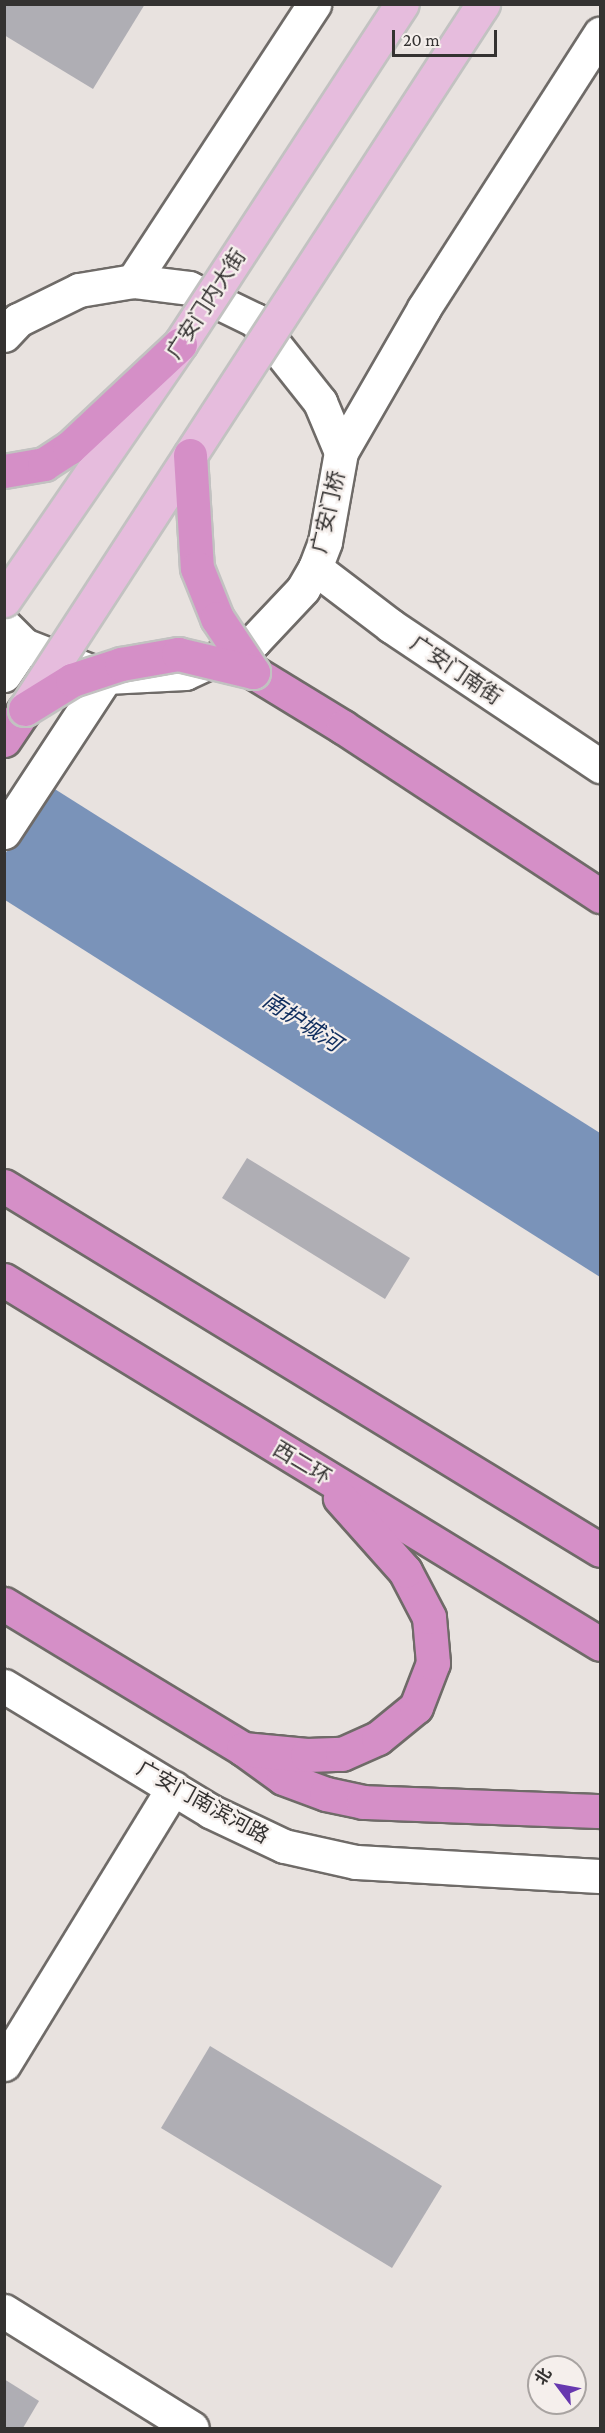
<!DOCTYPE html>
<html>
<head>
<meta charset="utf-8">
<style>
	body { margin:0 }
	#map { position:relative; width:605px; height:2433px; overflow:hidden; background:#e8e2df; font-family:"Crimson Pro","Noto Sans SC",serif }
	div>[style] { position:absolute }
	.water>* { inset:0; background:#7a93b9 }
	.pier>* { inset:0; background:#e8e2df }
	.building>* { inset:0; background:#afaeb4 }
	.roads { filter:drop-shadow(2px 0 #6f6b68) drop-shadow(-2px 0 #6f6b68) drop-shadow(0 2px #6f6b68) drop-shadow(0 -2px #6f6b68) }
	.minor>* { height:33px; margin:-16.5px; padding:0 16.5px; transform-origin:16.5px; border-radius:16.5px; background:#fff }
	.highway>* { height:33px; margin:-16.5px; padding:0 16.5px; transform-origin:16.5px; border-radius:16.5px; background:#d58fc7 }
	.bridges { filter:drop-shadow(2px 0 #c2c2c1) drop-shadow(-2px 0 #c2c2c1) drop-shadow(0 2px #c2c2c1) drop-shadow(0 -2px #c2c2c1) }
	.major-bridge>* { height:33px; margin:-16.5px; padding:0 16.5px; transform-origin:16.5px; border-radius:16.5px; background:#e6bcdd }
	.highway-bridge>* { height:33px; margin:-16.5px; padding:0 16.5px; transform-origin:16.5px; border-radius:16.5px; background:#d58fc7 }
	span { translate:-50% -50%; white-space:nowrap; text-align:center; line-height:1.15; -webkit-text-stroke:4.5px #f5efec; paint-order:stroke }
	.street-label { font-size:21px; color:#343231 }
	.water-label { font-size:22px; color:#0f2d5e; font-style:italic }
	.frame { position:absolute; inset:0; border:6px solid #343231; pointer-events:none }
	.north { position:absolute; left:527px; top:2355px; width:60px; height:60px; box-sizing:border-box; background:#f5efec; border:2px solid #a8a3a1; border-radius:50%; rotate:302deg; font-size:16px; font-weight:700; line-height:24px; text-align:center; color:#343231 }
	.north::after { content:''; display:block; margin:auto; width:21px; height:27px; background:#6738af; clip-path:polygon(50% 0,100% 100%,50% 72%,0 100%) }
	.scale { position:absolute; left:392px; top:30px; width:105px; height:27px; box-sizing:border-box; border:3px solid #343231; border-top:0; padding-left:8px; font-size:18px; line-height:21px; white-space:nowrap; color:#343231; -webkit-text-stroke:4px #f5efec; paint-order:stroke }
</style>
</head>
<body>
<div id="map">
	<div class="water">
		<div style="clip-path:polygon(4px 757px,600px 1133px,600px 1277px,5px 900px)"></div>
	</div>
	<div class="pier">
		<div style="clip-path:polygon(4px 754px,51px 784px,5px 854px)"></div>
	</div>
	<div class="building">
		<div style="clip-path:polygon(4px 4px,145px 4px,93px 89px,4px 35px)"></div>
		<div style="clip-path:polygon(247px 1158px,410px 1258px,385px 1299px,222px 1198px)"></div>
		<div style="clip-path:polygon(210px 2046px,442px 2186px,392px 2268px,161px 2128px)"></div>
		<div style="clip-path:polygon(4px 2379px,39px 2401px,23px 2428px,4px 2428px)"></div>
	</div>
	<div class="roads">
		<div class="minor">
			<div style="left:133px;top:281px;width:331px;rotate:-56.8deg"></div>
			<div style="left:4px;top:335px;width:21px;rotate:-47deg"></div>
			<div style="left:18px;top:320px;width:68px;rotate:-26.2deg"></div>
			<div style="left:79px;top:290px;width:55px;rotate:-9.5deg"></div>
			<div style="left:133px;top:281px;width:56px;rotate:7.1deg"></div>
			<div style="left:189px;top:288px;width:73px;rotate:25.9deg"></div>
			<div style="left:255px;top:320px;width:105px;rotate:51.6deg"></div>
			<div style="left:320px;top:402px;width:54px;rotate:67.2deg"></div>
			<div style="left:341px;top:452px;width:91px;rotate:100.1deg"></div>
			<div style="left:325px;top:542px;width:28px;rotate:111deg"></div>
			<div style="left:315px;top:568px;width:24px;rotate:120deg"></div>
			<div style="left:303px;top:589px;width:71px;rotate:133.3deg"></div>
			<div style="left:254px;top:641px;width:76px;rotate:155.1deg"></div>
			<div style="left:185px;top:673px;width:79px;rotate:177.1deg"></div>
			<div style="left:106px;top:677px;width:88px;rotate:-158.7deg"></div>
			<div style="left:24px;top:645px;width:28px;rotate:-135deg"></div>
			<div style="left:341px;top:452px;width:166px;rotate:-60deg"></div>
			<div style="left:424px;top:308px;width:326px;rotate:-57.3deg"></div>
			<div style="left:315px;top:568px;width:96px;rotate:37.3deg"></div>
			<div style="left:391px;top:626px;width:252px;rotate:33.8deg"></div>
			<div style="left:4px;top:675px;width:36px;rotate:-56deg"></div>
			<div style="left:4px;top:832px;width:186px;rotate:-56.7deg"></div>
			<div style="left:4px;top:1686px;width:241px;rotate:31.2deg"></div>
			<div style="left:210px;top:1811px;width:82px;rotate:25.3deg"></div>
			<div style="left:284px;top:1846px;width:74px;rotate:12.5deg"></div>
			<div style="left:356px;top:1862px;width:244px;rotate:3.3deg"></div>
			<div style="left:4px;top:2064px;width:324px;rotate:-58.5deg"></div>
			<div style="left:4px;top:2311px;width:221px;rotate:31.9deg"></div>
		</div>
		<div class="highway">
			<div style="left:253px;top:672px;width:105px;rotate:31.4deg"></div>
			<div style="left:343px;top:727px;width:308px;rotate:33.3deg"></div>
			<div style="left:4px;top:740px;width:37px;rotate:-56deg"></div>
			<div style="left:4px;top:1186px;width:698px;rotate:31.41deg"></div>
			<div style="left:4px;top:1280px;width:698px;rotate:31.41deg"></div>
			<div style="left:4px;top:1604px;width:280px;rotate:31.2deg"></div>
			<div style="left:243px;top:1749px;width:49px;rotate:35.9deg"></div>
			<div style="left:283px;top:1778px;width:46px;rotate:20.4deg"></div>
			<div style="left:326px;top:1794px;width:38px;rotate:12deg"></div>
			<div style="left:363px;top:1802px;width:237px;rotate:2.2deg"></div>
			<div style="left:243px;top:1749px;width:64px;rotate:5.4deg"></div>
			<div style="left:307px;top:1755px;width:35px;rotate:-2deg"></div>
			<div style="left:342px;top:1754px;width:39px;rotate:-24deg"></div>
			<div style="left:378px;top:1738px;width:49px;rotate:-39.2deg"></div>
			<div style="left:416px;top:1707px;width:47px;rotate:-68.9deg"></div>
			<div style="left:433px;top:1663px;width:46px;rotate:-95deg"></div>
			<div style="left:429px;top:1617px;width:52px;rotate:-117.6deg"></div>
			<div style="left:405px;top:1571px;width:98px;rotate:-131.7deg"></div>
		</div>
	</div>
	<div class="bridges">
		<div class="major-bridge">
			<div style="left:4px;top:600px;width:311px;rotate:-55.5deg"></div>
			<div style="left:180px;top:344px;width:406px;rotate:-56.9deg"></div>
			<div style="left:25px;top:709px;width:841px;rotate:-56.99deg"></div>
		</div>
		<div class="highway-bridge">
			<div style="left:190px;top:455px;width:113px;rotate:86.5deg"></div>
			<div style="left:197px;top:568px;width:54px;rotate:68.2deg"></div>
			<div style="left:217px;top:618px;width:65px;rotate:56.3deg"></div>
			<div style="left:4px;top:471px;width:41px;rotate:-9.9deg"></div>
			<div style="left:44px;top:464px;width:30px;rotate:-33deg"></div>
			<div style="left:69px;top:448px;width:152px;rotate:-43.1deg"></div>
			<div style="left:25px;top:709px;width:55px;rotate:-31.7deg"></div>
			<div style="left:72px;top:680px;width:52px;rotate:-18.1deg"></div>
			<div style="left:121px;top:664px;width:58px;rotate:-10deg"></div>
			<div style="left:178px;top:654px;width:77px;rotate:13.5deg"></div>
		</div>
	</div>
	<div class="street-label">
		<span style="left:206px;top:304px;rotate:-57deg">广安门内大街</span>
		<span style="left:328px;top:512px;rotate:-77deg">广安门桥</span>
		<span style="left:456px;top:670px;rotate:34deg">广安门南街</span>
		<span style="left:302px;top:1463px;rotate:31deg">西二环</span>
		<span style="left:203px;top:1802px;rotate:29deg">广安门南滨河路</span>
	</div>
	<div class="water-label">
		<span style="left:302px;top:1022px;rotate:33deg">南护城河</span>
	</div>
	<div class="frame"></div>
	<div class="north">北</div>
	<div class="scale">20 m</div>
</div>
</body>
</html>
